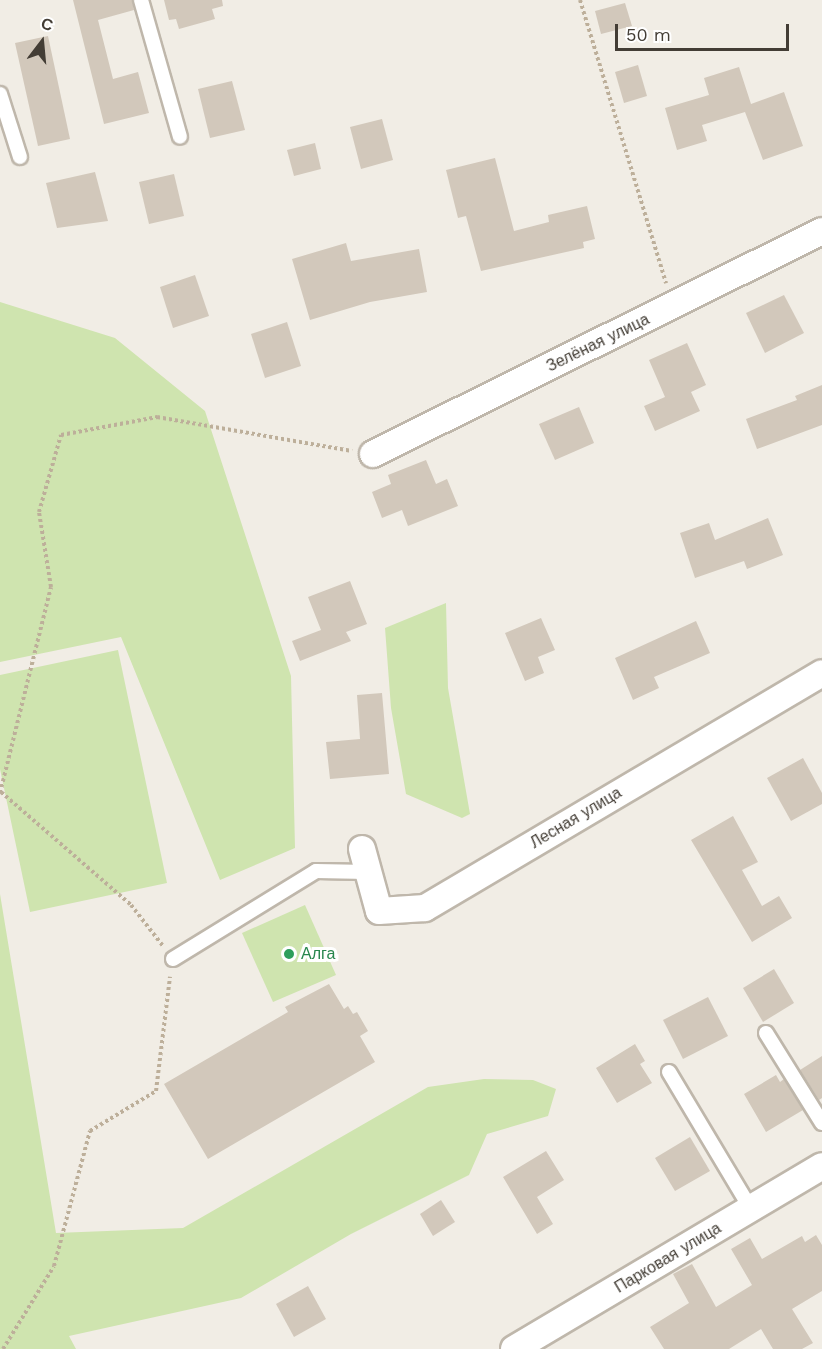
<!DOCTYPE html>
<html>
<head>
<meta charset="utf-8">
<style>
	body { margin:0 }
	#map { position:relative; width:822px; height:1349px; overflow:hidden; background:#f1ede5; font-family:"Work Sans",sans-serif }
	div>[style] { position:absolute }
	.green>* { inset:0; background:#cfe4af }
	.building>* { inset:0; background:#d2c8bb }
	.path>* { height:4px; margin-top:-2px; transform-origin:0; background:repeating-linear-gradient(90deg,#bdaf9a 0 3px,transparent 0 6px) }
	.roads { filter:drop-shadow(2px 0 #bfb7ab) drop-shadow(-2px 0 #bfb7ab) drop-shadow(0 2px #bfb7ab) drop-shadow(0 -2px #bfb7ab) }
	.service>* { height:14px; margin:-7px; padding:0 7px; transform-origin:7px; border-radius:7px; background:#fff }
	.minor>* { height:26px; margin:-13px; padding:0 13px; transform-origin:13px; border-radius:13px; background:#fff }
	.dots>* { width:16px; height:16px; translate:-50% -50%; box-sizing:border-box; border:3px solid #fff; border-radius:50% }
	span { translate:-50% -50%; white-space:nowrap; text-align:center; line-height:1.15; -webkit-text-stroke:6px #fff; paint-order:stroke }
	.street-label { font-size:16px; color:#433d35 }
	.leisure-label { font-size:16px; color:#27864d }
	.left { translate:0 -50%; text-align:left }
	.north { position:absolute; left:12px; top:12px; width:60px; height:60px; -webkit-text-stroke:4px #fff; paint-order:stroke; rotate:16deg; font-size:16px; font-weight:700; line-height:24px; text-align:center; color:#433d35 }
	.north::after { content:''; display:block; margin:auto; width:21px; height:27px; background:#433d35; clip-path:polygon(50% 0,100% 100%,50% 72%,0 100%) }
	.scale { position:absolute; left:615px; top:24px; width:174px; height:27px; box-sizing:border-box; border:3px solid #433d35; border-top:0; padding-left:8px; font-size:18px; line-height:21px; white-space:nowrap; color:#433d35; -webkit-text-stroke:4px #fff; paint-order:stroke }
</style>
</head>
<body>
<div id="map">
	<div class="green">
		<div style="clip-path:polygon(0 302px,115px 338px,205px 411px,291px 676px,295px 848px,220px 880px,121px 637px,0 662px)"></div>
		<div style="clip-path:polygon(446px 603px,448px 688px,470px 814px,462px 818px,406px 794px,391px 708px,385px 628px)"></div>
		<div style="clip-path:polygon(118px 650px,167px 883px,30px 912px,0 769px,0 675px)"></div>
		<div style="clip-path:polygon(0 894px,56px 1233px,183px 1228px,428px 1087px,484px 1079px,533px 1080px,556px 1089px,548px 1116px,487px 1134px,469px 1175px,351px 1234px,241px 1298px,69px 1336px,76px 1349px,0 1349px)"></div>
		<div style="clip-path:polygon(305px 905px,336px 975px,273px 1002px,242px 933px)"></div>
	</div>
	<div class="building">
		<div style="clip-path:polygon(73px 0,132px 0,134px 10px,98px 20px,113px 79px,138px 72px,149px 113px,104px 124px)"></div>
		<div style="clip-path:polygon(164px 0,222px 0,223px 6px,212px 9px,215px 19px,179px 29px,176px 19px,169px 20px)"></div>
		<div style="clip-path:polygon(625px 3px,632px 26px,601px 34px,595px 11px)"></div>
		<div style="clip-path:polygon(48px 36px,70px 139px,38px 146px,15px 43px)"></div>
		<div style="clip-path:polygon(638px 65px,647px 96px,624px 103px,615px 72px)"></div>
		<div style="clip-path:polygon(739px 67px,751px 104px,784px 92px,803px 146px,763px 160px,745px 112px,702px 125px,707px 141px,677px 150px,665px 108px,709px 95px,704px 78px)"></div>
		<div style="clip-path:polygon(232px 81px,245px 130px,210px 138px,198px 89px)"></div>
		<div style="clip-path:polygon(382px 119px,393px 160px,361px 169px,350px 127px)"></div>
		<div style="clip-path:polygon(315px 143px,321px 169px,294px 176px,287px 150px)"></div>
		<div style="clip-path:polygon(495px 158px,514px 231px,549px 222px,548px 215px,587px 206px,595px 239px,583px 242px,584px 248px,481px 271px,466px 216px,458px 218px,446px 170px)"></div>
		<div style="clip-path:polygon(95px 172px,108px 221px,57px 228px,46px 183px)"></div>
		<div style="clip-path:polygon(174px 174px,184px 216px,149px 224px,139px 182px)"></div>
		<div style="clip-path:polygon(346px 243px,351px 261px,419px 249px,427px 292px,370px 302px,310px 320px,292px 259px)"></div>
		<div style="clip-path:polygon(195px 275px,209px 316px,173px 328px,160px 287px)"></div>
		<div style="clip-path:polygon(784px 295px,804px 333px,765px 353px,746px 313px)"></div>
		<div style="clip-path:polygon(287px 322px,301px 366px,265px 378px,251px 334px)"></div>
		<div style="clip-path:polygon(687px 343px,706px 385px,691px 392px,700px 411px,655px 431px,644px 406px,665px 397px,649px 360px)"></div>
		<div style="clip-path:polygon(822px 385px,822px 425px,757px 449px,746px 419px,797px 400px,795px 396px)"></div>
		<div style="clip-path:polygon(579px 407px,594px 443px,555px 460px,539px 424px)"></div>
		<div style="clip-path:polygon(426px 460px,436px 484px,447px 479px,458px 506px,408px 526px,402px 510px,382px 518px,372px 492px,391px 484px,388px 475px)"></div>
		<div style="clip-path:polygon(768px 518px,783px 555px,747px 569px,744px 561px,695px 578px,680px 533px,709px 523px,715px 540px)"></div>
		<div style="clip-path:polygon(350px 581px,367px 624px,346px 632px,351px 641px,300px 661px,292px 641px,321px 630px,308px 597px)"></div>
		<div style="clip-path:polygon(541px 618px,555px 650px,538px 657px,544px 673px,525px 681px,505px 633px)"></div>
		<div style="clip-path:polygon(696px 621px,710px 653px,654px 677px,659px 688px,633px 700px,615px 658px)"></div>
		<div style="clip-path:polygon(382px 693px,389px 774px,330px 779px,326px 742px,360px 739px,357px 695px)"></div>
		<div style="clip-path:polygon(803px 758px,822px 793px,822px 804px,791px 821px,767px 778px)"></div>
		<div style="clip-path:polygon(733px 816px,758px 862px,742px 870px,762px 906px,779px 896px,792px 918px,752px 942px,691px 840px)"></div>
		<div style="clip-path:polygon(774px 969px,794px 1003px,763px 1022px,743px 988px)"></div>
		<div style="clip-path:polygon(329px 984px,344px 1009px,348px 1006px,353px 1014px,357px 1012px,368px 1031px,360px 1036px,375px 1062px,208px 1159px,164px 1084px,288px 1012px,285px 1007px)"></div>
		<div style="clip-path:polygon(708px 997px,728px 1036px,683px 1059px,663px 1020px)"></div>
		<div style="clip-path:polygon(635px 1044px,645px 1061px,640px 1064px,652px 1083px,617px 1103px,596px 1068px)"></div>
		<div style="clip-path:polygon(822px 1056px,822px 1098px,819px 1100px,800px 1070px)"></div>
		<div style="clip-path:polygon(776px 1075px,780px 1082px,784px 1079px,803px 1110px,766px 1132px,744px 1094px)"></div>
		<div style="clip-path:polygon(690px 1137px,710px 1171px,675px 1191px,655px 1158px)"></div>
		<div style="clip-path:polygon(546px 1151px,564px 1180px,537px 1197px,553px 1224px,537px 1234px,503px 1177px)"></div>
		<div style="clip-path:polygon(441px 1200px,455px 1222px,433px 1236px,420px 1214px)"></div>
		<div style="clip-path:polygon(816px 1235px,822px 1245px,822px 1291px,792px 1309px,813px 1343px,802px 1349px,773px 1349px,761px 1329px,729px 1349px,664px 1349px,650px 1327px,689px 1303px,673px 1274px,692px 1264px,716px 1307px,752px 1285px,731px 1249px,750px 1238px,762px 1259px,802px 1236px,805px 1242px)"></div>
		<div style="clip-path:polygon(308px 1286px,326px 1319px,294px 1337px,276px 1304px)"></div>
	</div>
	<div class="path">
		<div style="left:580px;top:0;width:296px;rotate:73.1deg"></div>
		<div style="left:1px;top:792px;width:172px;rotate:41deg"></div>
		<div style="left:131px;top:905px;width:52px;rotate:52deg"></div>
		<div style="left:0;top:793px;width:212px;rotate:-76.1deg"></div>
		<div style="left:51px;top:587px;width:76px;rotate:-99.1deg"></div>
		<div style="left:39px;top:512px;width:80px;rotate:-74.1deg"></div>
		<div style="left:61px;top:435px;width:98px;rotate:-10.6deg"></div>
		<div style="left:157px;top:417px;width:198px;rotate:9.9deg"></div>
		<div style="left:3px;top:1349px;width:97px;rotate:-58.4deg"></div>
		<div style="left:54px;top:1266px;width:140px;rotate:-75.1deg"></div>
		<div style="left:90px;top:1131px;width:77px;rotate:-31.2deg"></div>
		<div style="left:156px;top:1091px;width:115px;rotate:-83deg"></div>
	</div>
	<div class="roads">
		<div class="service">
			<div style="left:141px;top:0;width:142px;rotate:74.1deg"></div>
			<div style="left:0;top:94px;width:66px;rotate:72.4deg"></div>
			<div style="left:173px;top:959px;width:168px;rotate:-31.6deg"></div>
			<div style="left:316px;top:871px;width:52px;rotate:1.1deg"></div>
			<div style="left:766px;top:1033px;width:106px;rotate:58.1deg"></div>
			<div style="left:669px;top:1072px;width:160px;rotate:59.1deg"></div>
		</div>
		<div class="minor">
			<div style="left:373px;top:454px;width:501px;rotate:-26.41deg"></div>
			<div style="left:362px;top:849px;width:64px;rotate:74.7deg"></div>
			<div style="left:379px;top:911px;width:46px;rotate:-3.7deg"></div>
			<div style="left:425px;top:908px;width:461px;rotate:-30.6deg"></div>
			<div style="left:514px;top:1349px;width:358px;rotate:-30.7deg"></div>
		</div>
	</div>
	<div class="dots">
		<div style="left:289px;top:954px;background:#2e9e5b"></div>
	</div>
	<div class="street-label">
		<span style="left:598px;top:343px;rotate:-26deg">Зелёная улица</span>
		<span style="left:576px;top:818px;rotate:-31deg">Лесная улица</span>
		<span style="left:668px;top:1258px;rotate:-31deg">Парковая улица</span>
	</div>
	<div class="leisure-label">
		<span class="left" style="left:301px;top:954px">Алга</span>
	</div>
	<div class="north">С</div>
	<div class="scale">50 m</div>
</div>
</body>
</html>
